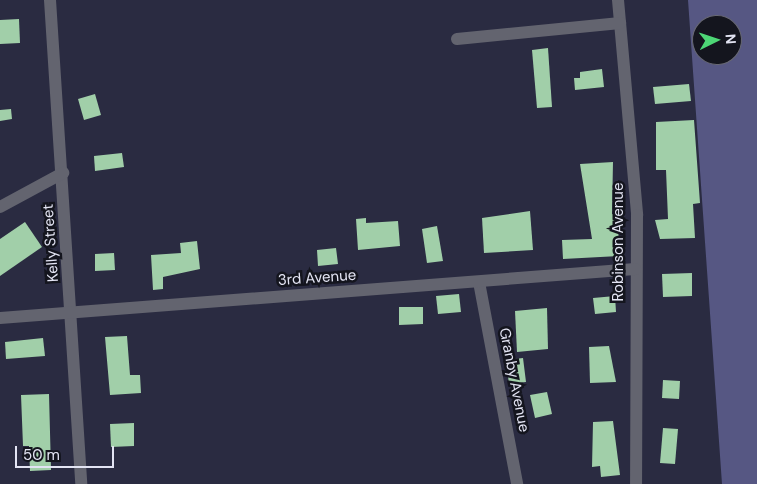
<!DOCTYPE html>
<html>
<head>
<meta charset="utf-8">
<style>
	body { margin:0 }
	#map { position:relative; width:757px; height:484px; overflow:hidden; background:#2a2b41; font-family:"DM Sans",sans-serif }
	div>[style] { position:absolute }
	.forest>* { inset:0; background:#565783 }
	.building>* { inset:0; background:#a1cfa9 }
	.minor>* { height:12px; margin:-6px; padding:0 6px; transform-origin:6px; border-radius:6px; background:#63646f }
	span { translate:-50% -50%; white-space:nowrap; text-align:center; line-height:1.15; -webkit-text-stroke:5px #14151e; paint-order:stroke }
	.street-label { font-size:15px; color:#e3e4f3 }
	.north { position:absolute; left:692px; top:15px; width:50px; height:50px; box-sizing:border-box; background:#14151e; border:1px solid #676873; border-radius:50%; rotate:86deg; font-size:14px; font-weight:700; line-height:20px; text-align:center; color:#e3e4f3 }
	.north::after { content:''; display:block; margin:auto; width:18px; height:22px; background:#4dd676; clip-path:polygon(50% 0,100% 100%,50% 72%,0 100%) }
	.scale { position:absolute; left:15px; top:446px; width:99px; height:22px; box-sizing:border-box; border:2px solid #e3e4f3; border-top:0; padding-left:6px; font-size:15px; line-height:18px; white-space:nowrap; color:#e3e4f3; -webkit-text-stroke:4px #14151e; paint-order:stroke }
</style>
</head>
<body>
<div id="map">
	<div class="forest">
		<div style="clip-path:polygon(evenodd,688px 0,757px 0,757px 484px,722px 484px,688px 0,702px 25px,732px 25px,732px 55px,702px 55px,702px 25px)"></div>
	</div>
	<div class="building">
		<div style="clip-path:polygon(19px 19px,20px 43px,0 44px,0 20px)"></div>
		<div style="clip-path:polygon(548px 48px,552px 107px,537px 108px,532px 50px)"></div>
		<div style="clip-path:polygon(602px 69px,604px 87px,575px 90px,574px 78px,580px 78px,580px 72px)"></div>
		<div style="clip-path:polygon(689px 84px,691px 101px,655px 104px,653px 87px)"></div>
		<div style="clip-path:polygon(95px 94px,101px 115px,84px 120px,78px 99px)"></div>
		<div style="clip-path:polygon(11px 109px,12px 119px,0 121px,0 110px)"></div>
		<div style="clip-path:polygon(694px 120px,700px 203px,693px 204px,695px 238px,660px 239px,655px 220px,668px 219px,666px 170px,656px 170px,656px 122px)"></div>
		<div style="clip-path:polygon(122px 153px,124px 167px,95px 171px,94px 156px)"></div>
		<div style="clip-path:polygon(613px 162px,612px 214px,618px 213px,619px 256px,563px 259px,562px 240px,592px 239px,580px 164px)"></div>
		<div style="clip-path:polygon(530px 211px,533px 250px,484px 253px,482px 218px)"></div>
		<div style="clip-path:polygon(366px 218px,366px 223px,398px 221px,400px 246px,358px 250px,356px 219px)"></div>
		<div style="clip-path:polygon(25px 222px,42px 247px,0 276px,0 239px)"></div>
		<div style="clip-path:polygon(437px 226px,443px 261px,427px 263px,422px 229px)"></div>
		<div style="clip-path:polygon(197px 241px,200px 269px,163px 277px,163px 289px,153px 290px,151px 255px,181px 253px,180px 243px)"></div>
		<div style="clip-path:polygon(336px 248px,338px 264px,318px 266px,317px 250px)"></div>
		<div style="clip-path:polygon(114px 253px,115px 270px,95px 271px,95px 254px)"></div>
		<div style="clip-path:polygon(692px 273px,692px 296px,663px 297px,662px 274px)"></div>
		<div style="clip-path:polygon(459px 294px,461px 312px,438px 314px,436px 296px)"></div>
		<div style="clip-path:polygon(615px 296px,616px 312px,595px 314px,593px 298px)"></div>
		<div style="clip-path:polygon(399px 307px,423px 307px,423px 324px,399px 325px)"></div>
		<div style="clip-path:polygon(547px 308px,548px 349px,517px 352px,515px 311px)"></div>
		<div style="clip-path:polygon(127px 336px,130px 375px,140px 375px,141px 393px,110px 395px,105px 337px)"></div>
		<div style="clip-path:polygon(43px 338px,45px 356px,6px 359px,5px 342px)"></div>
		<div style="clip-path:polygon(609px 346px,616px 382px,590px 383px,589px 347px)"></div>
		<div style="clip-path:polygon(523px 358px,526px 382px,509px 384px,506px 360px)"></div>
		<div style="clip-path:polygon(663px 380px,680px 381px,679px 399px,662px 398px)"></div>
		<div style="clip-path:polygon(547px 392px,552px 414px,535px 418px,530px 395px)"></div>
		<div style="clip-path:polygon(49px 394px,51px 470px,30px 471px,29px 446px,23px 446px,21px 395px)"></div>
		<div style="clip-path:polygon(613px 421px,620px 475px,601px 477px,600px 466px,592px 467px,593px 422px)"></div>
		<div style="clip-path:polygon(134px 423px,134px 446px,111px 447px,110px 424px)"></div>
		<div style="clip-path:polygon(663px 428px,678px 429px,675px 464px,660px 463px)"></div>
	</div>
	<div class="minor">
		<div style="left:50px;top:0;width:485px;rotate:86.3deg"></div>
		<div style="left:618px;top:0;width:216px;rotate:84.9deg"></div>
		<div style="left:637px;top:215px;width:269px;rotate:90.2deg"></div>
		<div style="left:457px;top:39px;width:164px;rotate:-5.6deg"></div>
		<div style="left:0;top:207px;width:72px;rotate:-28.4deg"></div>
		<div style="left:479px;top:282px;width:206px;rotate:79.3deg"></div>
		<div style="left:0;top:318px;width:637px;rotate:-4.41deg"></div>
	</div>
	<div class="street-label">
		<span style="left:619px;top:242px;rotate:-90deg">Robinson Avenue</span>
		<span style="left:51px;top:243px;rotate:-94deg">Kelly Street</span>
		<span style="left:317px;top:278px;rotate:-4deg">3rd Avenue</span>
		<span style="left:514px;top:380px;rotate:79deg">Granby Avenue</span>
	</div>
	<div class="north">N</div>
	<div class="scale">50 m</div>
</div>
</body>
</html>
